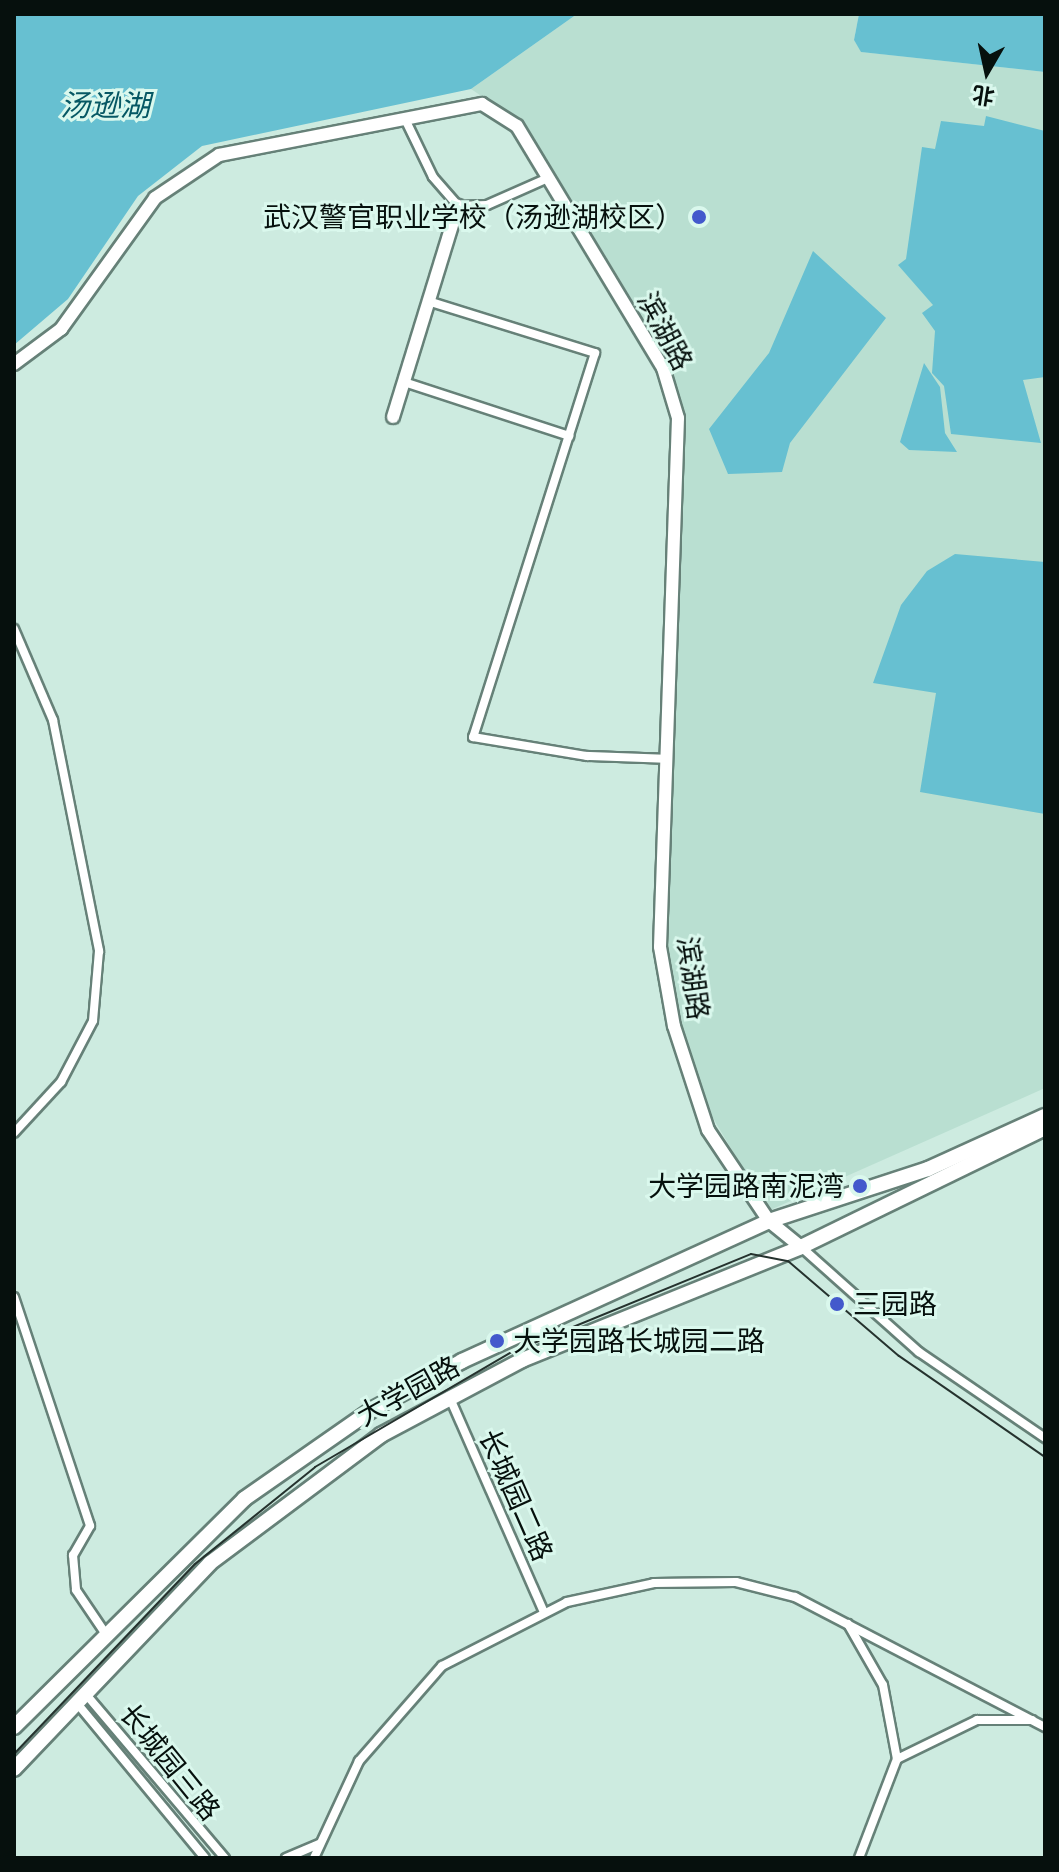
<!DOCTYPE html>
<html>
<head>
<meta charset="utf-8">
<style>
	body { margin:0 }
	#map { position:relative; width:1059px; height:1872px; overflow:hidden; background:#cdebe0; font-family:"Space Grotesk","Noto Sans SC",sans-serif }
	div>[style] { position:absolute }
	.built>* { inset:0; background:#b9dfd1 }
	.water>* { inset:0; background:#67c0d1 }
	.roads { filter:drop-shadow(2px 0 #668178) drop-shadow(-2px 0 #668178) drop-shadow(0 2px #668178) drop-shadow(0 -2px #668178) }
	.street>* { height:8px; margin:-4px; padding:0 4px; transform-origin:4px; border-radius:4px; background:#fff }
	.secondary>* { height:12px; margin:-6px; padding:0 6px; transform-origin:6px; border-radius:6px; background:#fff }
	.primary>* { height:14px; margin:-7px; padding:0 7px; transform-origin:7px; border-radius:7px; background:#fff }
	.tram>* { height:2px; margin:-1px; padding:0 1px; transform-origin:1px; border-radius:1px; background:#25322e }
	.dots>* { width:22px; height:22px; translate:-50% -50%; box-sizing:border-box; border:4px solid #daf8ed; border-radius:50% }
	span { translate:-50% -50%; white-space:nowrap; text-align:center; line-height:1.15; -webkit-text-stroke:6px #daf8ed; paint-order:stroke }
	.poi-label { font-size:28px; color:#06100d }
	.right { translate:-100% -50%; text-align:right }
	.left { translate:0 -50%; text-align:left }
	.street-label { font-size:28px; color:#06100d }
	.water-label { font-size:30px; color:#065864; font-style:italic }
	.frame { position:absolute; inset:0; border:16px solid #06100d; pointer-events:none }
	.north { position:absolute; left:947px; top:32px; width:80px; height:80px; -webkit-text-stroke:6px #daf8ed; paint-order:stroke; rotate:189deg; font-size:22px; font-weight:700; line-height:32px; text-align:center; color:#06100d }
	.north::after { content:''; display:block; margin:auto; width:28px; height:36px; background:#06100d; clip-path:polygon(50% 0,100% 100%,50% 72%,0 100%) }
</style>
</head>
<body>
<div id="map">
	<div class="built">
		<div style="clip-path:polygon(577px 14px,859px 14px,854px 40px,862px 52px,1045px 72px,1045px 1088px,768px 1211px,710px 1113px,682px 1033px,665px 933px,679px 398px,664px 352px,526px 126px,471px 89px)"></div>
	</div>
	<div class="water">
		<div style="clip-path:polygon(14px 14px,577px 14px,471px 89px,202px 146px,138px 196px,68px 299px,14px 345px)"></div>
		<div style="clip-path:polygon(859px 14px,1045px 14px,1045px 72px,861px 52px,854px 40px)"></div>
		<div style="clip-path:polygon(986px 116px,1045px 131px,1045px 377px,1023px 380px,1041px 443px,951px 434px,944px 386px,932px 373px,935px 331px,922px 313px,933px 305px,898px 265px,906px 259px,922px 147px,935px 149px,941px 121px,984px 126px)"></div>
		<div style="clip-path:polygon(813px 251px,886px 318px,790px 443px,782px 472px,728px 474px,709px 429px,769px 353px)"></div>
		<div style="clip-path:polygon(924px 363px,940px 387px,945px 433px,957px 452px,909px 450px,900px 442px)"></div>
		<div style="clip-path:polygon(955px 554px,1045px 562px,1045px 814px,920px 792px,936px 693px,873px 683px,901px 605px,927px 571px)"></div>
	</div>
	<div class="roads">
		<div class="street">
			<div style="left:405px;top:119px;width:64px;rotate:64.2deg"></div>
			<div style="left:433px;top:177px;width:38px;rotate:49deg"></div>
			<div style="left:458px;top:206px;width:29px;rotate:-2deg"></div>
			<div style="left:487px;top:205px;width:67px;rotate:-23.9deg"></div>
			<div style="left:428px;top:301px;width:175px;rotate:17.3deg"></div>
			<div style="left:595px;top:353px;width:403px;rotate:107.6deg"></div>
			<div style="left:473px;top:737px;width:116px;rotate:9.5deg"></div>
			<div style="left:587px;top:756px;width:80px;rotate:2.1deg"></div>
			<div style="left:404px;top:382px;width:174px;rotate:18.1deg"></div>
			<div style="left:14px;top:629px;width:99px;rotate:66.8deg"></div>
			<div style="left:53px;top:720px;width:236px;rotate:78.7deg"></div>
			<div style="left:99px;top:951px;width:70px;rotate:94.9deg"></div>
			<div style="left:93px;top:1021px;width:69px;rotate:117.7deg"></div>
			<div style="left:61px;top:1082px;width:69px;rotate:132.7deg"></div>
			<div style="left:801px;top:1247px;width:158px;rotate:41.7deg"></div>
			<div style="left:919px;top:1352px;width:153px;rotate:34.3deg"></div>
			<div style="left:14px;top:1297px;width:241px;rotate:71.6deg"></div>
			<div style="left:90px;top:1526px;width:34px;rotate:120deg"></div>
			<div style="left:73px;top:1555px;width:35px;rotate:85deg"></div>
			<div style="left:76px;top:1590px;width:52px;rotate:56deg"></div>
			<div style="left:449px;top:1396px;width:236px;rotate:66.3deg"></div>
			<div style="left:848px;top:1624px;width:70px;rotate:60.2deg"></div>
			<div style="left:883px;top:1685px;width:75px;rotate:79.3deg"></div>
			<div style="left:897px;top:1759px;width:89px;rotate:-26deg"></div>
			<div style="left:977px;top:1720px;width:55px"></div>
			<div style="left:84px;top:1692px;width:218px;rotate:49.7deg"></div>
			<div style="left:76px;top:1702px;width:202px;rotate:50.4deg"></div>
			<div style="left:286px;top:1858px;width:36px;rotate:-23deg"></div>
			<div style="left:314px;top:1858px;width:107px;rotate:-65.1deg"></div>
			<div style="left:359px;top:1761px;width:126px;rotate:-48.9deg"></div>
			<div style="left:442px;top:1666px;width:140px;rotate:-27.1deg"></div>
			<div style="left:567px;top:1602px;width:89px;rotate:-12.3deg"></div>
			<div style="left:654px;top:1583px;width:82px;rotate:-0.7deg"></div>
			<div style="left:736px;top:1582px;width:61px;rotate:14.3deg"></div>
			<div style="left:795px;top:1597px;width:282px;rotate:27.5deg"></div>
			<div style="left:859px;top:1858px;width:106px;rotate:-69deg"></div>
		</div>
		<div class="secondary">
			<div style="left:14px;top:364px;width:59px;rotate:-36.7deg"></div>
			<div style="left:61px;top:329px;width:161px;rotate:-54.3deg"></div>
			<div style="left:155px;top:198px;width:77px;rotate:-33.9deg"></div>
			<div style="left:219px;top:155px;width:268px;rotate:-11deg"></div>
			<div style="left:482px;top:104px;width:41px;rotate:32.2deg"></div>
			<div style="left:517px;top:126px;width:283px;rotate:58.9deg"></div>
			<div style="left:663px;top:368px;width:52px;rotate:73.3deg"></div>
			<div style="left:678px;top:418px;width:529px;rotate:91.95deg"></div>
			<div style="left:660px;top:947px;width:80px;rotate:80deg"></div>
			<div style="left:674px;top:1026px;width:109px;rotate:71.9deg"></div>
			<div style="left:708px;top:1130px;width:110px;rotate:56.2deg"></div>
			<div style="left:769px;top:1221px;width:41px;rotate:39.1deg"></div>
			<div style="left:393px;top:417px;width:221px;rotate:-72.9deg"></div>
		</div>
		<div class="primary">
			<div style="left:14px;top:1727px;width:324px;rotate:-44.7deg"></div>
			<div style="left:244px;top:1499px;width:157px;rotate:-34.9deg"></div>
			<div style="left:373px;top:1409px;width:101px;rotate:-28.3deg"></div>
			<div style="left:462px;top:1361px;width:337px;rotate:-24.5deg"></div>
			<div style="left:769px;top:1221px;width:167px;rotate:-18.1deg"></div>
			<div style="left:928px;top:1169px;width:128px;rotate:-24.4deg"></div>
			<div style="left:14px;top:1769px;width:284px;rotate:-46.4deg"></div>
			<div style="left:210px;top:1563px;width:214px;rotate:-36.8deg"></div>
			<div style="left:381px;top:1435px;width:160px;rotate:-28deg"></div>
			<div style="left:522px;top:1360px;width:301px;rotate:-22deg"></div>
			<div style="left:801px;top:1247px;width:271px;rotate:-26deg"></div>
		</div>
	</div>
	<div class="tram">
		<div style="left:14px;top:1754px;width:262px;rotate:-46.4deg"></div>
		<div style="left:195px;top:1564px;width:154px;rotate:-38.9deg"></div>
		<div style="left:315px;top:1467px;width:228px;rotate:-30.3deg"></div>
		<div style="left:512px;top:1352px;width:258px;rotate:-22.3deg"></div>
		<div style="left:751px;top:1254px;width:38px;rotate:11deg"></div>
		<div style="left:788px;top:1261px;width:146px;rotate:40.6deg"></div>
		<div style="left:899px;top:1356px;width:178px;rotate:34.7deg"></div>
	</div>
	<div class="dots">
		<div style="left:699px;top:217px;background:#4359cc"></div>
		<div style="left:860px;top:1186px;background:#4359cc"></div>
		<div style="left:837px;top:1304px;background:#4359cc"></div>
		<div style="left:497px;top:1341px;background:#4359cc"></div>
	</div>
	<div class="poi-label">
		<span class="right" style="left:683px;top:217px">武汉警官职业学校（汤逊湖校区）</span>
		<span class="right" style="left:844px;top:1186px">大学园路南泥湾</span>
		<span class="left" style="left:853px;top:1304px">三园路</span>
		<span class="left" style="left:513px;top:1341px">大学园路长城园二路</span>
	</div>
	<div class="street-label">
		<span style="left:665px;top:331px;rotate:62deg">滨湖路</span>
		<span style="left:693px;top:978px;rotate:82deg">滨湖路</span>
		<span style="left:408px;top:1391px;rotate:-29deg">大学园路</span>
		<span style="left:516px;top:1495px;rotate:66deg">长城园二路</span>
		<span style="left:170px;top:1762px;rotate:51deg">长城园三路</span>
	</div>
	<div class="water-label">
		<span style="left:105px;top:106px">汤逊湖</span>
	</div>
	<div class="frame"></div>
	<div class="north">北</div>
</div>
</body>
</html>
